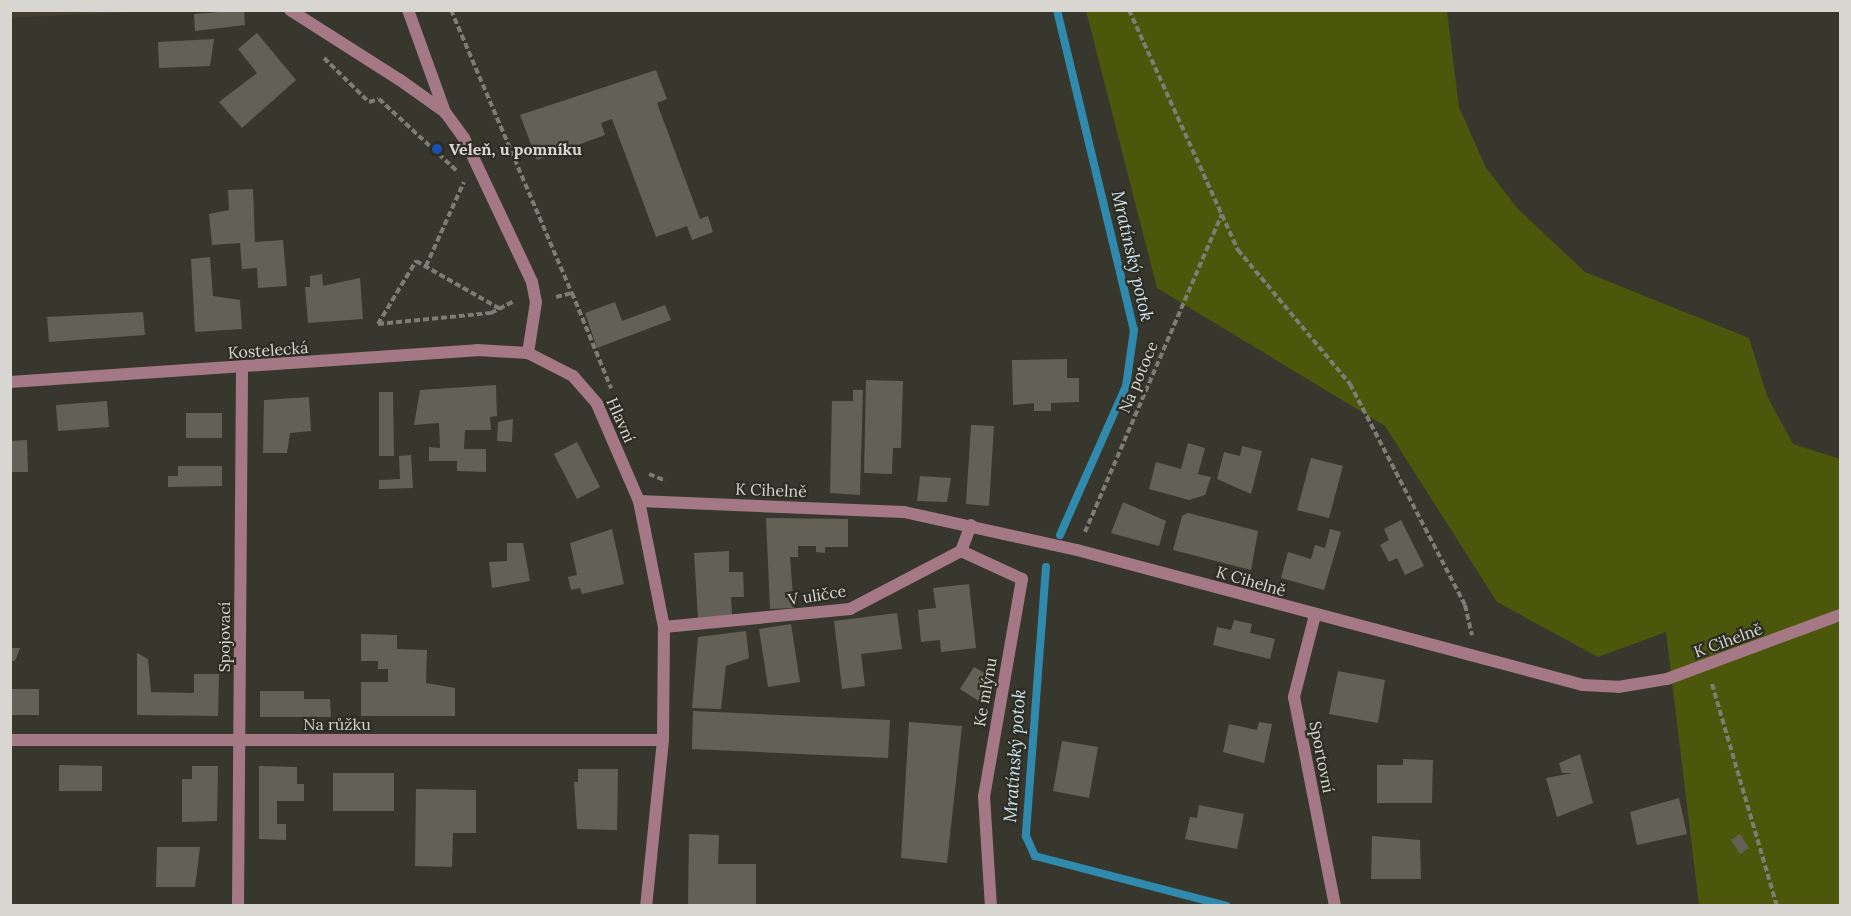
<!DOCTYPE html>
<html>
<head>
<meta charset="utf-8">
<style>
	body { margin:0 }
	#map { position:relative; width:1851px; height:916px; overflow:hidden; background:#38372d; font-family:Lora,serif }
	div>[style] { position:absolute }
	.built>* { inset:0; background:#423f2f }
	.green>* { inset:0; background:#4b580c }
	.stream>* { height:8px; margin:-4px; padding:0 4px; transform-origin:4px; border-radius:4px; background:#2f8aae }
	.building>* { inset:0; background:#636156 }
	.path>* { height:4px; margin-top:-2px; transform-origin:0; background:repeating-linear-gradient(90deg,#7e7d75 0 6px,transparent 0 9px) }
	.service>* { height:12px; margin:-6px; padding:0 6px; transform-origin:6px; border-radius:6px; background:#a47985 }
	.minor>* { height:12px; margin:-6px; padding:0 6px; transform-origin:6px; border-radius:6px; background:#a47985 }
	.tertiary>* { height:12px; margin:-6px; padding:0 6px; transform-origin:6px; border-radius:6px; background:#a47985 }
	.dots>* { width:16px; height:16px; translate:-50% -50%; box-sizing:border-box; border:3px solid #2e2d23; border-radius:50% }
	span { translate:-50% -50%; white-space:nowrap; text-align:center; line-height:1.15; -webkit-text-stroke:4.5px #2e2d23; paint-order:stroke }
	.poi-label { font-size:16px; color:#d7d6d0; font-weight:700 }
	.left { translate:0 -50%; text-align:left }
	.street-label { font-size:16px; color:#d7d6d0 }
	.water-label { font-size:18px; color:#cbe3ef; font-style:italic }
	.frame { position:absolute; inset:0; border:12px solid #d7d6d0; pointer-events:none }
</style>
</head>
<body>
<div id="map">
	<div class="built">
		<div style="clip-path:polygon(11px 10px,152px 10px,152px 11px,11px 18px)"></div>
	</div>
	<div class="green">
		<div style="clip-path:polygon(1086px 11px,1447px 11px,1459px 107px,1486px 168px,1518px 209px,1585px 272px,1749px 338px,1767px 396px,1793px 444px,1840px 459px,1840px 905px,1699px 905px,1666px 632px,1598px 657px,1497px 602px,1385px 426px,1157px 288px)"></div>
	</div>
	<div class="stream">
		<div style="left:1057px;top:10px;width:329px;rotate:76.5deg"></div>
		<div style="left:1134px;top:330px;width:57px;rotate:98.1deg"></div>
		<div style="left:1126px;top:386px;width:163px;rotate:113.9deg"></div>
		<div style="left:1046px;top:567px;width:270px;rotate:94.3deg"></div>
		<div style="left:1026px;top:836px;width:22px;rotate:66deg"></div>
		<div style="left:1035px;top:856px;width:198px;rotate:14.6deg"></div>
	</div>
	<div class="building">
		<div style="clip-path:polygon(244px 10px,245px 25px,195px 31px,194px 14px)"></div>
		<div style="clip-path:polygon(257px 33px,296px 80px,242px 128px,219px 102px,257px 73px,238px 49px)"></div>
		<div style="clip-path:polygon(214px 39px,210px 66px,159px 68px,158px 42px)"></div>
		<div style="clip-path:polygon(656px 70px,667px 99px,657px 103px,700px 219px,708px 216px,713px 232px,692px 240px,687px 226px,656px 237px,612px 119px,601px 123px,605px 135px,537px 160px,520px 115px)"></div>
		<div style="clip-path:polygon(253px 189px,255px 242px,283px 240px,287px 286px,258px 288px,257px 268px,242px 269px,240px 243px,212px 245px,209px 214px,229px 210px,228px 190px)"></div>
		<div style="clip-path:polygon(210px 257px,213px 296px,240px 300px,242px 329px,195px 332px,191px 259px)"></div>
		<div style="clip-path:polygon(322px 274px,323px 286px,360px 278px,363px 319px,308px 323px,305px 287px,310px 287px,310px 276px)"></div>
		<div style="clip-path:polygon(615px 302px,622px 321px,665px 305px,671px 320px,597px 348px,585px 313px)"></div>
		<div style="clip-path:polygon(143px 312px,145px 335px,49px 342px,47px 317px)"></div>
		<div style="clip-path:polygon(1067px 359px,1067px 378px,1079px 378px,1079px 402px,1051px 403px,1051px 411px,1034px 411px,1034px 403px,1013px 405px,1012px 360px)"></div>
		<div style="clip-path:polygon(866px 380px,903px 381px,901px 448px,893px 448px,892px 474px,864px 473px)"></div>
		<div style="clip-path:polygon(496px 385px,497px 416px,490px 417px,491px 430px,465px 430px,464px 449px,486px 449px,486px 472px,457px 471px,457px 461px,429px 461px,429px 447px,440px 448px,439px 423px,414px 425px,420px 390px)"></div>
		<div style="clip-path:polygon(853px 390px,863px 390px,860px 495px,830px 493px,832px 401px,853px 401px)"></div>
		<div style="clip-path:polygon(379px 392px,393px 392px,394px 456px,379px 456px)"></div>
		<div style="clip-path:polygon(309px 397px,311px 431px,290px 433px,287px 453px,263px 453px,264px 400px)"></div>
		<div style="clip-path:polygon(107px 401px,109px 427px,58px 431px,56px 405px)"></div>
		<div style="clip-path:polygon(186px 413px,222px 413px,222px 438px,186px 438px)"></div>
		<div style="clip-path:polygon(513px 419px,512px 442px,497px 441px,498px 422px)"></div>
		<div style="clip-path:polygon(971px 425px,994px 426px,989px 506px,966px 504px)"></div>
		<div style="clip-path:polygon(27px 440px,28px 472px,10px 472px,10px 441px)"></div>
		<div style="clip-path:polygon(577px 442px,600px 487px,577px 499px,554px 454px)"></div>
		<div style="clip-path:polygon(1188px 443px,1205px 448px,1198px 474px,1211px 477px,1205px 495px,1189px 500px,1149px 489px,1156px 462px,1181px 469px)"></div>
		<div style="clip-path:polygon(1242px 446px,1262px 451px,1251px 494px,1217px 479px,1224px 452px,1240px 456px)"></div>
		<div style="clip-path:polygon(411px 455px,413px 488px,379px 489px,379px 480px,400px 479px,399px 456px)"></div>
		<div style="clip-path:polygon(1311px 458px,1343px 466px,1329px 518px,1297px 510px)"></div>
		<div style="clip-path:polygon(178px 466px,222px 466px,222px 486px,168px 487px,168px 476px,178px 476px)"></div>
		<div style="clip-path:polygon(920px 476px,951px 478px,947px 502px,917px 501px)"></div>
		<div style="clip-path:polygon(1123px 502px,1166px 521px,1159px 546px,1111px 533px)"></div>
		<div style="clip-path:polygon(1188px 513px,1258px 531px,1251px 570px,1173px 550px,1182px 516px)"></div>
		<div style="clip-path:polygon(766px 518px,848px 519px,848px 547px,825px 547px,825px 553px,816px 552px,816px 546px,798px 546px,798px 557px,790px 557px,794px 608px,770px 609px)"></div>
		<div style="clip-path:polygon(1401px 520px,1424px 566px,1405px 575px,1397px 558px,1389px 562px,1380px 545px,1389px 540px,1384px 529px)"></div>
		<div style="clip-path:polygon(612px 529px,624px 584px,582px 594px,580px 588px,571px 590px,568px 577px,577px 575px,570px 543px)"></div>
		<div style="clip-path:polygon(1330px 529px,1341px 532px,1324px 590px,1281px 578px,1288px 552px,1311px 559px,1315px 545px,1325px 548px)"></div>
		<div style="clip-path:polygon(507px 543px,523px 543px,530px 581px,492px 588px,489px 562px,507px 561px)"></div>
		<div style="clip-path:polygon(729px 551px,729px 572px,743px 572px,744px 597px,731px 597px,732px 615px,698px 619px,694px 553px)"></div>
		<div style="clip-path:polygon(969px 584px,976px 648px,941px 652px,940px 640px,921px 642px,918px 610px,936px 608px,933px 588px)"></div>
		<div style="clip-path:polygon(897px 613px,902px 649px,861px 654px,865px 686px,842px 689px,834px 621px)"></div>
		<div style="clip-path:polygon(1234px 620px,1252px 624px,1250px 633px,1275px 639px,1270px 659px,1213px 645px,1217px 627px,1231px 630px)"></div>
		<div style="clip-path:polygon(791px 624px,800px 682px,768px 687px,759px 629px)"></div>
		<div style="clip-path:polygon(746px 631px,749px 658px,726px 666px,721px 709px,692px 708px,698px 637px)"></div>
		<div style="clip-path:polygon(361px 634px,397px 635px,397px 649px,427px 650px,426px 683px,455px 688px,455px 716px,361px 716px,361px 682px,388px 682px,388px 669px,378px 669px,378px 661px,361px 661px)"></div>
		<div style="clip-path:polygon(10px 648px,20px 648px,15px 661px,10px 661px)"></div>
		<div style="clip-path:polygon(137px 653px,148px 659px,151px 692px,194px 693px,194px 674px,219px 674px,218px 716px,137px 715px)"></div>
		<div style="clip-path:polygon(974px 667px,996px 680px,982px 703px,960px 689px)"></div>
		<div style="clip-path:polygon(1338px 671px,1385px 680px,1378px 723px,1329px 714px)"></div>
		<div style="clip-path:polygon(10px 689px,39px 689px,39px 715px,10px 715px)"></div>
		<div style="clip-path:polygon(260px 691px,304px 691px,304px 699px,330px 699px,331px 717px,260px 717px)"></div>
		<div style="clip-path:polygon(693px 711px,890px 720px,888px 758px,692px 749px)"></div>
		<div style="clip-path:polygon(909px 722px,962px 726px,947px 863px,901px 858px)"></div>
		<div style="clip-path:polygon(1259px 722px,1272px 724px,1264px 763px,1223px 752px,1229px 724px,1257px 730px)"></div>
		<div style="clip-path:polygon(1062px 741px,1098px 747px,1089px 798px,1053px 791px)"></div>
		<div style="clip-path:polygon(1580px 754px,1593px 803px,1557px 817px,1546px 778px,1573px 773px,1562px 773px,1559px 763px)"></div>
		<div style="clip-path:polygon(1403px 759px,1433px 760px,1432px 803px,1377px 803px,1377px 765px,1403px 765px)"></div>
		<div style="clip-path:polygon(59px 765px,102px 766px,102px 791px,59px 791px)"></div>
		<div style="clip-path:polygon(192px 766px,218px 766px,217px 821px,182px 822px,182px 779px,192px 779px)"></div>
		<div style="clip-path:polygon(259px 766px,297px 767px,297px 784px,304px 784px,304px 801px,277px 801px,277px 824px,286px 824px,286px 840px,259px 839px)"></div>
		<div style="clip-path:polygon(578px 769px,618px 769px,617px 830px,577px 829px,574px 782px,578px 782px)"></div>
		<div style="clip-path:polygon(333px 773px,394px 773px,394px 811px,333px 811px)"></div>
		<div style="clip-path:polygon(416px 789px,476px 790px,476px 833px,453px 833px,452px 867px,415px 866px)"></div>
		<div style="clip-path:polygon(1679px 798px,1687px 834px,1637px 845px,1630px 812px)"></div>
		<div style="clip-path:polygon(1199px 805px,1244px 814px,1237px 849px,1185px 839px,1190px 817px,1197px 818px)"></div>
		<div style="clip-path:polygon(689px 834px,719px 835px,718px 864px,756px 864px,756px 905px,688px 906px)"></div>
		<div style="clip-path:polygon(1740px 834px,1749px 848px,1740px 854px,1731px 840px)"></div>
		<div style="clip-path:polygon(1372px 836px,1420px 840px,1421px 879px,1371px 879px)"></div>
		<div style="clip-path:polygon(157px 847px,200px 847px,195px 887px,156px 887px)"></div>
	</div>
	<div class="path">
		<div style="left:451px;top:10px;width:308px;rotate:66.9deg"></div>
		<div style="left:1129px;top:10px;width:264px;rotate:65.6deg"></div>
		<div style="left:1238px;top:250px;width:175px;rotate:50.1deg"></div>
		<div style="left:1350px;top:384px;width:249px;rotate:62.5deg"></div>
		<div style="left:1465px;top:605px;width:31px;rotate:77deg"></div>
		<div style="left:324px;top:58px;width:63px;rotate:44.4deg"></div>
		<div style="left:369px;top:102px;width:10px;rotate:-17deg"></div>
		<div style="left:379px;top:99px;width:105px;rotate:42.7deg"></div>
		<div style="left:426px;top:266px;width:92px;rotate:-65.7deg"></div>
		<div style="left:556px;top:297px;width:16px;rotate:-14deg"></div>
		<div style="left:572px;top:293px;width:103px;rotate:67.7deg"></div>
		<div style="left:378px;top:324px;width:114px;rotate:-5.6deg"></div>
		<div style="left:491px;top:313px;width:25px;rotate:-27deg"></div>
		<div style="left:378px;top:324px;width:74px;rotate:-58.9deg"></div>
		<div style="left:416px;top:261px;width:97px;rotate:29.7deg"></div>
		<div style="left:649px;top:474px;width:18px;rotate:22deg"></div>
		<div style="left:1085px;top:532px;width:346px;rotate:-66.7deg"></div>
		<div style="left:1712px;top:684px;width:231px;rotate:73.7deg"></div>
	</div>
	<div class="service">
		<div style="left:408px;top:10px;width:109px;rotate:70.1deg"></div>
	</div>
	<div class="minor">
		<div style="left:971px;top:525px;width:28px;rotate:111deg"></div>
		<div style="left:961px;top:551px;width:67px;rotate:24.7deg"></div>
		<div style="left:1022px;top:579px;width:220px;rotate:99.9deg"></div>
		<div style="left:984px;top:796px;width:110px;rotate:86.4deg"></div>
		<div style="left:1315px;top:615px;width:85px;rotate:104.4deg"></div>
		<div style="left:1294px;top:697px;width:213px;rotate:78.9deg"></div>
		<div style="left:664px;top:627px;width:187px;rotate:-5.5deg"></div>
		<div style="left:850px;top:609px;width:125px;rotate:-27.6deg"></div>
		<div style="left:10px;top:740px;width:653px"></div>
		<div style="left:238px;top:906px;width:537px;rotate:-89.57deg"></div>
	</div>
	<div class="tertiary">
		<div style="left:290px;top:10px;width:130px;rotate:32.5deg"></div>
		<div style="left:400px;top:80px;width:55px;rotate:35.4deg"></div>
		<div style="left:445px;top:112px;width:32px;rotate:54deg"></div>
		<div style="left:464px;top:138px;width:159px;rotate:64.7deg"></div>
		<div style="left:532px;top:282px;width:20px;rotate:79deg"></div>
		<div style="left:536px;top:302px;width:52px;rotate:98.9deg"></div>
		<div style="left:10px;top:382px;width:468px;rotate:-3.9deg"></div>
		<div style="left:477px;top:350px;width:51px;rotate:3.4deg"></div>
		<div style="left:528px;top:353px;width:51px;rotate:27.1deg"></div>
		<div style="left:573px;top:376px;width:37px;rotate:49deg"></div>
		<div style="left:597px;top:404px;width:106px;rotate:66.6deg"></div>
		<div style="left:639px;top:501px;width:128px;rotate:78.8deg"></div>
		<div style="left:664px;top:627px;width:113px;rotate:90.5deg"></div>
		<div style="left:663px;top:740px;width:167px;rotate:95.8deg"></div>
		<div style="left:639px;top:501px;width:265px;rotate:2.4deg"></div>
		<div style="left:904px;top:512px;width:177px;rotate:12.4deg"></div>
		<div style="left:1077px;top:550px;width:524px;rotate:14.94deg"></div>
		<div style="left:1583px;top:685px;width:35px;rotate:3deg"></div>
		<div style="left:1618px;top:687px;width:50px;rotate:-9.3deg"></div>
		<div style="left:1667px;top:679px;width:184px;rotate:-20.3deg"></div>
	</div>
	<div class="dots">
		<div style="left:437px;top:149px;background:#1a4fb4"></div>
	</div>
	<div class="poi-label">
		<span class="left" style="left:449px;top:149px">Veleň, u pomníku</span>
	</div>
	<div class="street-label">
		<span style="left:268px;top:350px;rotate:-4deg">Kostelecká</span>
		<span style="left:1138px;top:377px;rotate:-67deg">Na potoce</span>
		<span style="left:621px;top:420px;rotate:66deg">Hlavní</span>
		<span style="left:771px;top:490px;rotate:2deg">K Cihelně</span>
		<span style="left:1251px;top:581px;rotate:16deg">K Cihelně</span>
		<span style="left:817px;top:595px;rotate:-9deg">V uličce</span>
		<span style="left:224px;top:637px;rotate:-90deg">Spojovací</span>
		<span style="left:1728px;top:640px;rotate:-20deg">K Cihelně</span>
		<span style="left:985px;top:692px;rotate:-80deg">Ke mlýnu</span>
		<span style="left:337px;top:724px">Na růžku</span>
		<span style="left:1322px;top:757px;rotate:79deg">Sportovní</span>
	</div>
	<div class="water-label">
		<span style="left:1132px;top:256px;rotate:77deg">Mratínský potok</span>
		<span style="left:1015px;top:756px;rotate:-86deg">Mratínský potok</span>
	</div>
	<div class="frame"></div>
</div>
</body>
</html>
